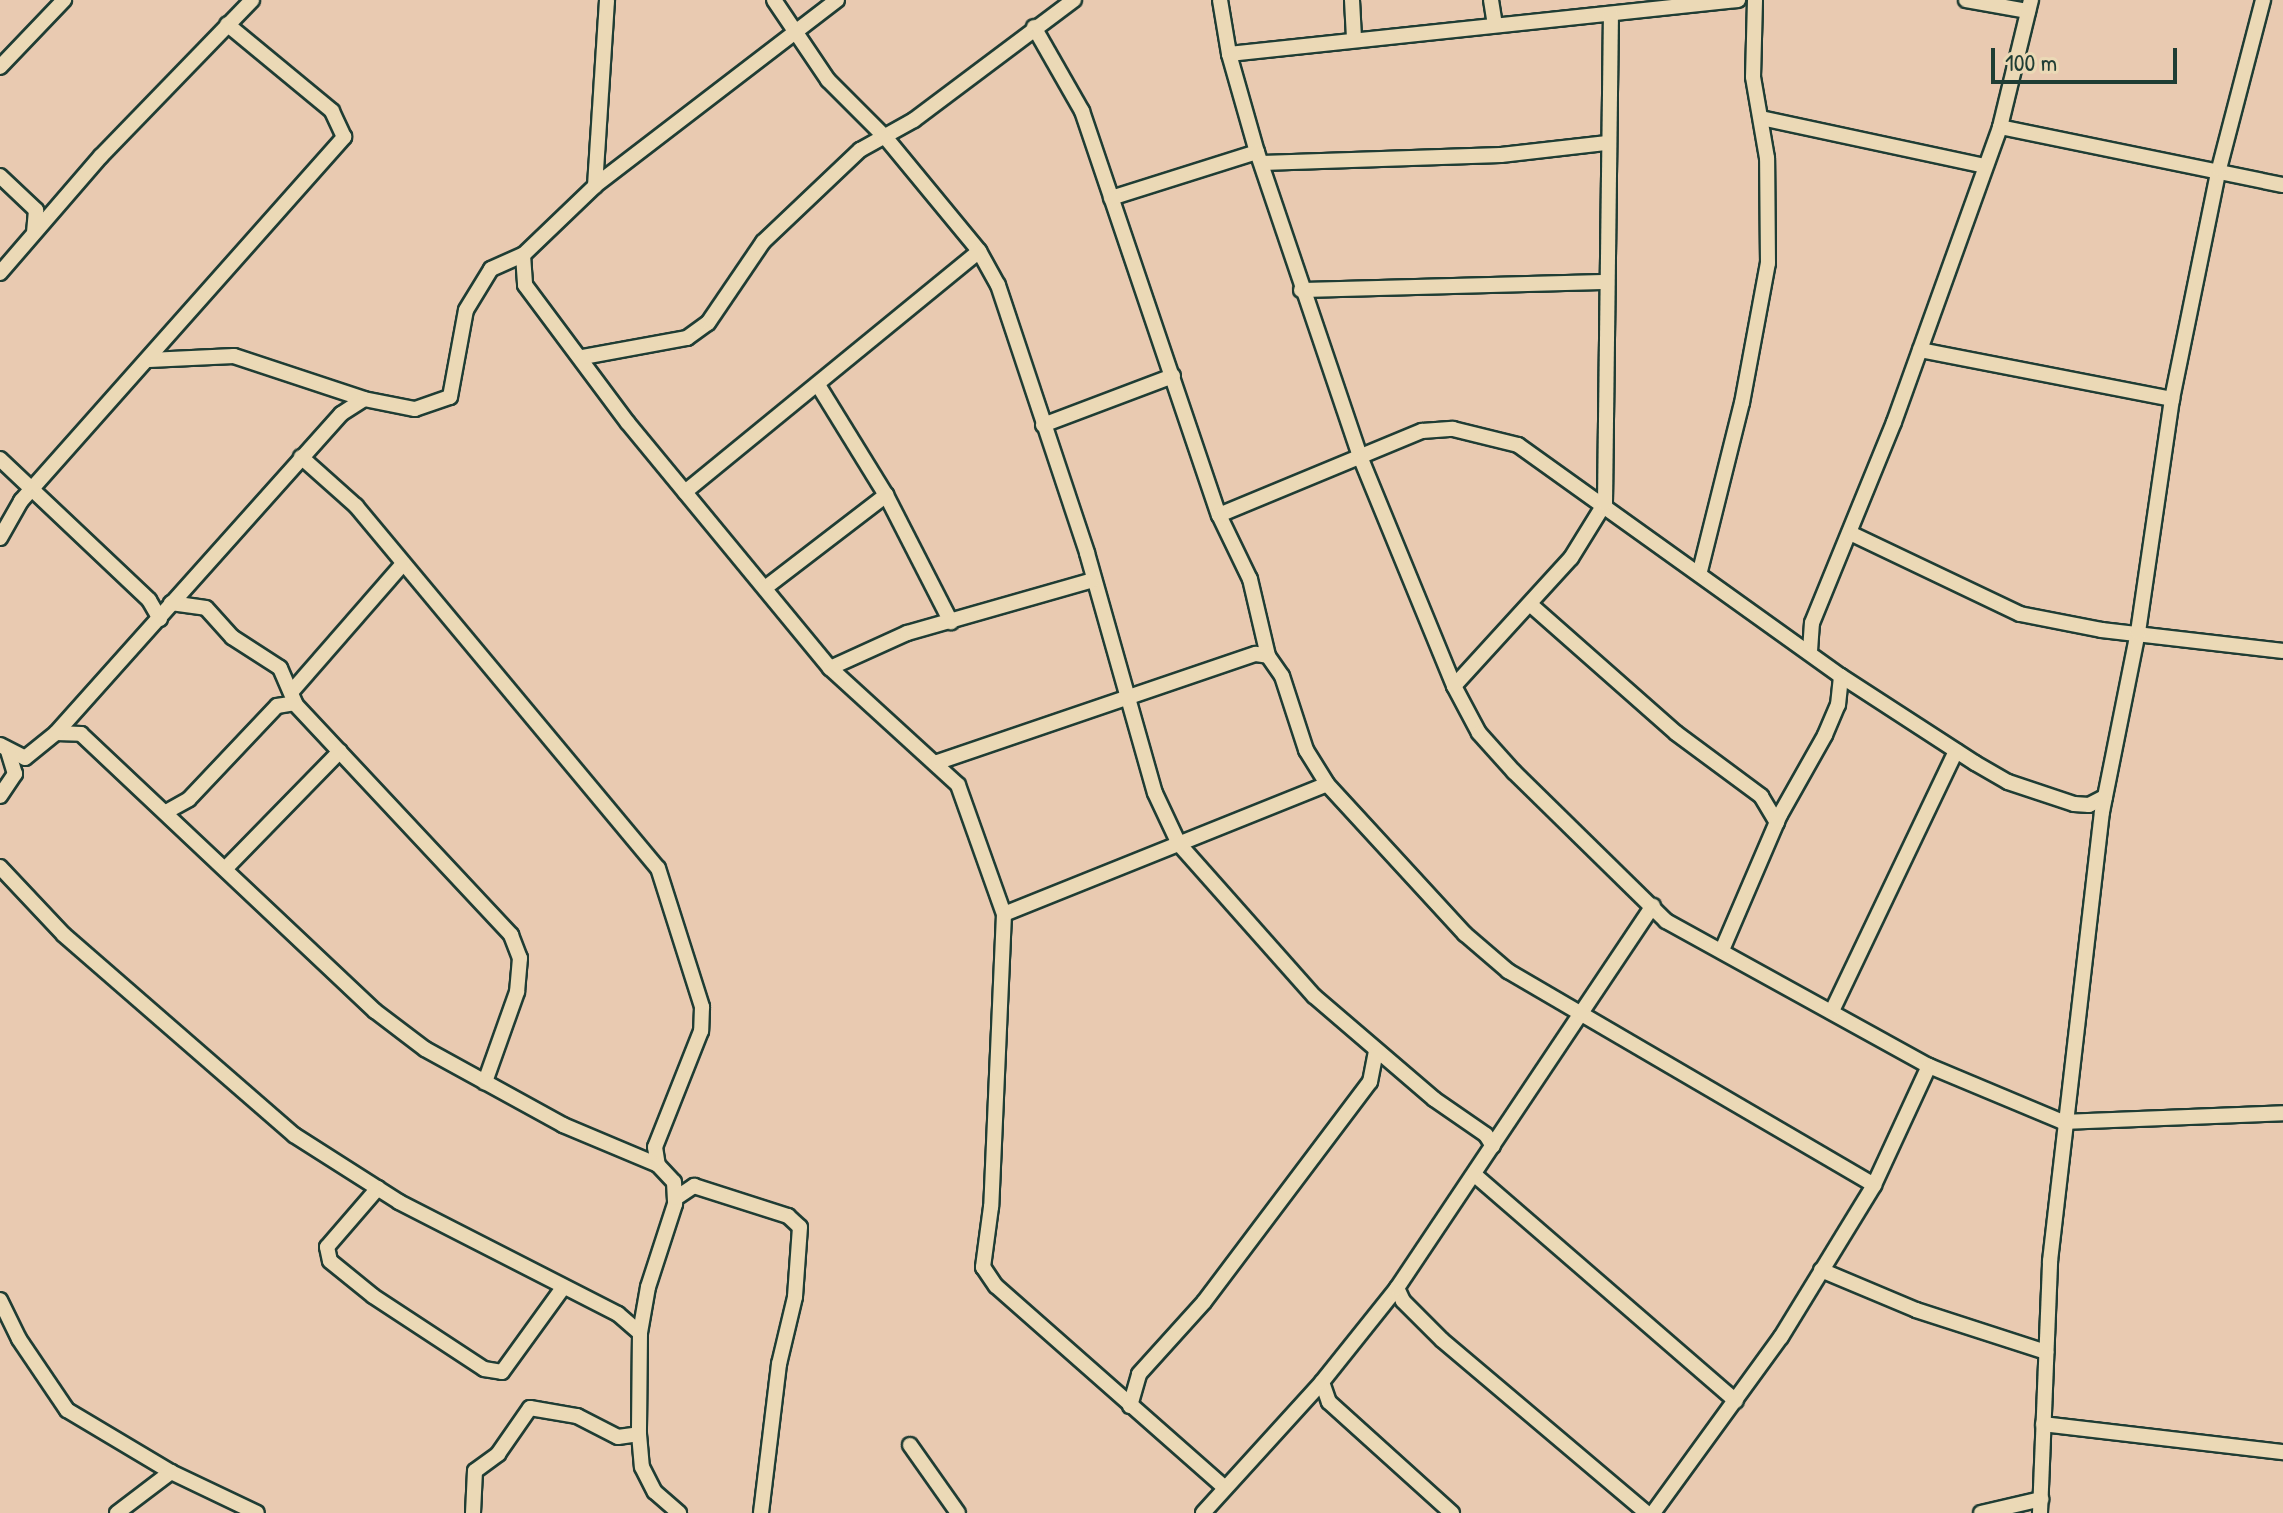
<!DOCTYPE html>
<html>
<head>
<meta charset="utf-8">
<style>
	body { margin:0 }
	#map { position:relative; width:2283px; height:1513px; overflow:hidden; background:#e9cab1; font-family:"Patrick Hand",sans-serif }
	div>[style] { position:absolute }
	.roads { filter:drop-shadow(2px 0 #1f3d34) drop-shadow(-2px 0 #1f3d34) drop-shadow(0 2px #1f3d34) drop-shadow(0 -2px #1f3d34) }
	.minor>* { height:14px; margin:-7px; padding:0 7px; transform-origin:7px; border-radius:7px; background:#ebd9b6 }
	span { translate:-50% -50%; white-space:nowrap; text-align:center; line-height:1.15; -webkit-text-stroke:6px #ebd9b6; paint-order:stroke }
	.scale { position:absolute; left:1991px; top:48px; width:186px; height:36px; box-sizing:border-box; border:4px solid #1f3d34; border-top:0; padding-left:10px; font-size:24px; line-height:28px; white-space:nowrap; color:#1f3d34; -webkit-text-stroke:6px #ebd9b6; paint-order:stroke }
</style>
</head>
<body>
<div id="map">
	<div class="roads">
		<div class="minor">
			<div style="left:774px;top:0;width:97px;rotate:56deg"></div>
			<div style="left:828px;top:80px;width:82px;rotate:45deg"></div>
			<div style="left:886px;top:138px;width:146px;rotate:50.5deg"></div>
			<div style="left:979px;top:251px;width:39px;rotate:61deg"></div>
			<div style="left:998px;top:285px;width:282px;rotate:71.6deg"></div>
			<div style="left:1087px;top:553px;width:249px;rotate:74.2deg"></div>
			<div style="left:1155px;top:793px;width:56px;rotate:64.8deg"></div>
			<div style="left:1179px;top:844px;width:203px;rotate:48.4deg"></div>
			<div style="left:1314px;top:996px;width:158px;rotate:40.6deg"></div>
			<div style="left:1434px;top:1099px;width:63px;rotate:34.7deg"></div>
			<div style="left:1486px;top:1135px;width:13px;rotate:58deg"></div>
			<div style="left:837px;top:0;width:305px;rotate:142.5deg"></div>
			<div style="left:595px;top:186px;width:100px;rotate:136.2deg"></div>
			<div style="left:523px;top:255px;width:30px;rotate:86deg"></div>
			<div style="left:525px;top:285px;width:172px;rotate:53.3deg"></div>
			<div style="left:628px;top:423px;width:318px;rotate:50.5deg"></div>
			<div style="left:830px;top:668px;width:173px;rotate:42.4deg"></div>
			<div style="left:958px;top:785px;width:137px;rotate:70.4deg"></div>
			<div style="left:1004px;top:914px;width:293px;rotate:92.5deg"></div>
			<div style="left:991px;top:1207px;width:61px;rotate:97.6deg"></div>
			<div style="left:983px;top:1267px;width:23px;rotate:56deg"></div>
			<div style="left:996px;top:1286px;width:305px;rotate:41.4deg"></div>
			<div style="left:1220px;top:0;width:55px;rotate:80.5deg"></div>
			<div style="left:1229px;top:54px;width:102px;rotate:74.1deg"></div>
			<div style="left:1257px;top:152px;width:319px;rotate:71.3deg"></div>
			<div style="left:1359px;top:454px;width:251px;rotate:67.7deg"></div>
			<div style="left:1454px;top:686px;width:53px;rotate:62deg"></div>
			<div style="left:1479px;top:733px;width:52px;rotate:48.1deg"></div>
			<div style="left:1514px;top:772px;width:213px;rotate:44.4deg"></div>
			<div style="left:1666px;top:921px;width:300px;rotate:28.9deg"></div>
			<div style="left:1929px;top:1066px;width:145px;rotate:22.7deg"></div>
			<div style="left:2063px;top:1122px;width:220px;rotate:-2.3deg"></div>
			<div style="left:1352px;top:0;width:38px;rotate:87deg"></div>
			<div style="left:1491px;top:0;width:24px;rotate:81deg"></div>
			<div style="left:1966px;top:0;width:63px;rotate:10.1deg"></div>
			<div style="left:1034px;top:27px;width:97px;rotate:60.3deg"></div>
			<div style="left:1082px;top:111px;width:427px;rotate:71.3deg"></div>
			<div style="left:1219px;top:515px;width:71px;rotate:64.2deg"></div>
			<div style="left:1250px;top:579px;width:79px;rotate:76.8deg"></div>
			<div style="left:1229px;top:54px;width:512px;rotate:-6.06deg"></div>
			<div style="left:0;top:67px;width:93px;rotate:-46.3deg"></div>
			<div style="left:1761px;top:118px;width:229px;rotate:12.1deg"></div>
			<div style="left:2000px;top:127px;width:289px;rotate:11.6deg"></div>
			<div style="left:1262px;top:163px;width:239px;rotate:-1.9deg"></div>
			<div style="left:1501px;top:155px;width:107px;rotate:-6.5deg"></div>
			<div style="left:0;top:176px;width:50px;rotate:43.4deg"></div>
			<div style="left:36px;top:210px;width:21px;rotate:95deg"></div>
			<div style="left:595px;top:186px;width:186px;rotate:-86.3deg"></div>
			<div style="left:1111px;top:198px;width:153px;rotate:-17.5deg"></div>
			<div style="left:0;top:273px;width:155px;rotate:-49.2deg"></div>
			<div style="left:101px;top:156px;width:217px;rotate:-45.9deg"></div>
			<div style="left:1301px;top:290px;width:304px;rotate:-1.5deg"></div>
			<div style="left:1920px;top:350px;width:257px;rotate:11deg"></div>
			<div style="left:583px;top:357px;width:106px;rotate:-10.4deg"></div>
			<div style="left:687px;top:338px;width:26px;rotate:-36deg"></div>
			<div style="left:708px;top:323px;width:98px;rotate:-55.8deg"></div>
			<div style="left:763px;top:242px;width:134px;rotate:-43.5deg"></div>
			<div style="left:860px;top:150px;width:62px;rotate:-29.1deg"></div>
			<div style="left:914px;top:120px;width:200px;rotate:-36.9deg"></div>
			<div style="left:149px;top:360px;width:85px;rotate:-2.7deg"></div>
			<div style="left:234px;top:356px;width:137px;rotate:18.3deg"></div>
			<div style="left:818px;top:385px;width:129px;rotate:58.3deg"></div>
			<div style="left:886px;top:495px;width:143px;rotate:62.9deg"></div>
			<div style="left:1043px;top:425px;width:139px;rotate:-20.7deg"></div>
			<div style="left:301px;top:457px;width:74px;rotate:41.7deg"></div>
			<div style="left:356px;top:506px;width:471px;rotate:50.2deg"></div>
			<div style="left:658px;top:868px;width:146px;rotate:72.4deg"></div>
			<div style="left:702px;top:1007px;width:24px;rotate:92deg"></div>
			<div style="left:701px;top:1031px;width:125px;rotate:111.6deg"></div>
			<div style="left:655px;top:1147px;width:18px;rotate:81deg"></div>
			<div style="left:0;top:459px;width:205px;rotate:43.4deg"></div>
			<div style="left:149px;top:600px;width:22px;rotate:60deg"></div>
			<div style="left:685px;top:492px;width:380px;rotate:-39.3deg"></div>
			<div style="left:1219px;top:515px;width:220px;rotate:-22.5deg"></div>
			<div style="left:1422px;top:431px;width:31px;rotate:-4deg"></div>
			<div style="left:1453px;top:429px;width:67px;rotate:13.8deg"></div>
			<div style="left:1518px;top:445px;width:397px;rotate:35.6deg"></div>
			<div style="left:1841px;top:676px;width:160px;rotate:33deg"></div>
			<div style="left:1975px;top:763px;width:38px;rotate:30deg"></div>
			<div style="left:2008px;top:782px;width:70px;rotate:18.4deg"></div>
			<div style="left:2074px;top:804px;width:15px;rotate:4deg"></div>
			<div style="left:2089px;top:805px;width:18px;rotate:-27deg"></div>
			<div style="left:1850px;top:533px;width:188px;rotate:25.5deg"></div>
			<div style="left:2020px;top:614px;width:84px;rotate:11deg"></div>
			<div style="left:2102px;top:630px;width:182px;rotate:6.6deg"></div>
			<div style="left:0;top:538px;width:43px;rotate:-60.4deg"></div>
			<div style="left:21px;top:501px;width:487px;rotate:-48.4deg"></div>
			<div style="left:344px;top:137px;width:29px;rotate:-115deg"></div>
			<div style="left:332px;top:111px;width:136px;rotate:-140.4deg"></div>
			<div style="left:1700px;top:571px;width:173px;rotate:-76deg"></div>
			<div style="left:1742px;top:403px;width:142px;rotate:-79.5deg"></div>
			<div style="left:1768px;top:263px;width:105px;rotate:-90.5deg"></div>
			<div style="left:1767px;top:158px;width:82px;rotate:-99.8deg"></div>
			<div style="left:1753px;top:77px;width:77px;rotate:-88.5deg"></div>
			<div style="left:765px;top:588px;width:153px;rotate:-37.5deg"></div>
			<div style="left:171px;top:603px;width:35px;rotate:8deg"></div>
			<div style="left:206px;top:608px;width:39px;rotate:48deg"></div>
			<div style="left:232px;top:637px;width:57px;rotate:32.9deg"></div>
			<div style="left:280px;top:668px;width:40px;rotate:66.6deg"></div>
			<div style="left:296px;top:705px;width:315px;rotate:46.9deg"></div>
			<div style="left:511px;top:935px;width:25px;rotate:69deg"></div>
			<div style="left:520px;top:958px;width:34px;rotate:95deg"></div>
			<div style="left:517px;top:992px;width:96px;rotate:109.6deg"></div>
			<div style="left:1531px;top:605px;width:193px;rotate:41.4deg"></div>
			<div style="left:1676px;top:733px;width:106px;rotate:36.5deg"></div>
			<div style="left:1761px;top:796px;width:31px;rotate:59deg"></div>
			<div style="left:1810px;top:651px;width:28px;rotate:-86deg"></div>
			<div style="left:1812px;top:623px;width:217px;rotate:-67.8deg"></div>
			<div style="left:1894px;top:422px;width:313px;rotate:-70.2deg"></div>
			<div style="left:2000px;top:127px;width:131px;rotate:-76.3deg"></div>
			<div style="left:830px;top:668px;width:85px;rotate:-24.4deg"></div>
			<div style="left:907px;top:633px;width:193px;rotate:-15.9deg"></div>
			<div style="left:1454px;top:686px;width:173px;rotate:-47.6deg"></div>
			<div style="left:1571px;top:558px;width:65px;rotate:-58.3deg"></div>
			<div style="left:1605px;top:503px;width:489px;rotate:-89.3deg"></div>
			<div style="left:292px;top:691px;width:167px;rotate:-48.9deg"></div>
			<div style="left:56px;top:733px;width:25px;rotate:2deg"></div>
			<div style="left:81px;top:734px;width:404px;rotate:43.3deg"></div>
			<div style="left:375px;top:1011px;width:63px;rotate:37.2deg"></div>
			<div style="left:425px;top:1049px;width:158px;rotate:28.8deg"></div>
			<div style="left:563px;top:1125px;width:103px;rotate:22.8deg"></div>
			<div style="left:658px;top:1165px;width:23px;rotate:47deg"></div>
			<div style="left:674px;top:1182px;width:22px;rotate:87deg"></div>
			<div style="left:675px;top:1204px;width:87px;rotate:108deg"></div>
			<div style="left:648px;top:1287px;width:47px;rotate:99.9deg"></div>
			<div style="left:640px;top:1333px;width:101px;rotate:90.6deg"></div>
			<div style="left:639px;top:1434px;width:33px;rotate:85deg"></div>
			<div style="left:642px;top:1467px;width:28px;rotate:63deg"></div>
			<div style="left:655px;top:1492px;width:32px;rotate:41deg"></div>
			<div style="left:0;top:745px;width:28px;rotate:27deg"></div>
			<div style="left:25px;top:758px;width:40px;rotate:-39deg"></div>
			<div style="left:56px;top:733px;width:428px;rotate:-48.2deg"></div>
			<div style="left:341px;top:414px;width:27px;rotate:-33deg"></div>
			<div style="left:364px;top:399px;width:52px;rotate:11.1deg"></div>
			<div style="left:415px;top:409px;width:37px;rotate:-19deg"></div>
			<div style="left:450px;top:397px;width:88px;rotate:-79.6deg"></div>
			<div style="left:466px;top:310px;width:48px;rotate:-58.6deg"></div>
			<div style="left:491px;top:269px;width:35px;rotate:-24deg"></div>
			<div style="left:938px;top:762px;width:336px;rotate:-18.8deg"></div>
			<div style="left:1256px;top:654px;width:12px;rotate:9deg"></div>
			<div style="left:1268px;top:656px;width:24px;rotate:55deg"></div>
			<div style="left:1282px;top:676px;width:78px;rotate:72deg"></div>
			<div style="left:1306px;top:750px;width:40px;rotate:58deg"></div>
			<div style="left:1327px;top:784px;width:204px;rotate:47.4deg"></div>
			<div style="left:1465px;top:934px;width:57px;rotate:40.7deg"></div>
			<div style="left:1508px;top:971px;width:424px;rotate:30.3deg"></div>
			<div style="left:0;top:796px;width:27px;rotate:-56deg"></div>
			<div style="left:15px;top:774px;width:24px;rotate:-107deg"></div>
			<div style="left:166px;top:812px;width:26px;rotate:-29deg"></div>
			<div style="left:189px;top:799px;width:128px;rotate:-46.6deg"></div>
			<div style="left:277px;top:706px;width:18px;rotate:-9deg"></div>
			<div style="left:0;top:867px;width:93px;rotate:46.7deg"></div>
			<div style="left:64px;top:935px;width:305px;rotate:41deg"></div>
			<div style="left:294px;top:1135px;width:125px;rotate:32.5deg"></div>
			<div style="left:399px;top:1202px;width:246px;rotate:27.1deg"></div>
			<div style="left:618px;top:1314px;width:29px;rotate:41deg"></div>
			<div style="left:226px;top:868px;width:163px;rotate:-45.7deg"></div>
			<div style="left:1004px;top:914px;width:348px;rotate:-21.9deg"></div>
			<div style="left:1722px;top:950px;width:147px;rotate:-66.8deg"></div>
			<div style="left:1780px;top:815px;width:92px;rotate:-60.6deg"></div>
			<div style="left:1825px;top:735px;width:33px;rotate:-67deg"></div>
			<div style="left:1838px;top:705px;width:29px;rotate:-84deg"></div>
			<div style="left:1832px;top:1011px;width:288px;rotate:-64.5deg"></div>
			<div style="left:1475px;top:1175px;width:345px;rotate:40.9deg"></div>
			<div style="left:378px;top:1188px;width:78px;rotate:130.8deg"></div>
			<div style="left:327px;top:1247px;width:14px;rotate:78deg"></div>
			<div style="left:330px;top:1261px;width:55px;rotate:39.1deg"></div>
			<div style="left:373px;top:1296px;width:133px;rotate:33.3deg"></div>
			<div style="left:484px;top:1369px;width:18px;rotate:9deg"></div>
			<div style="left:502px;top:1372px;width:102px;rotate:-54.1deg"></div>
			<div style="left:676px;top:1198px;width:22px;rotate:-34deg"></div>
			<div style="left:694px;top:1186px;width:99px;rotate:17.7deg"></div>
			<div style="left:788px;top:1216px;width:16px;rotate:43deg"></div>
			<div style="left:800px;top:1227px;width:70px;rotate:94.1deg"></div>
			<div style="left:795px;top:1297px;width:69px;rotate:103.4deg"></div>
			<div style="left:779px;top:1364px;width:150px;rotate:96.9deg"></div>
			<div style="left:1821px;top:1270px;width:103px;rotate:22.8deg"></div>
			<div style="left:1916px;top:1310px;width:137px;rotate:17.9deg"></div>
			<div style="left:1397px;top:1288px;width:14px;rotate:65deg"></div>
			<div style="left:1403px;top:1301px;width:55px;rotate:45deg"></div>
			<div style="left:1442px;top:1340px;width:268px;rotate:40.2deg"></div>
			<div style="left:0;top:1300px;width:43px;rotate:64deg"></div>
			<div style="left:19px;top:1339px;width:86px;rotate:55.9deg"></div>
			<div style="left:67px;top:1410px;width:121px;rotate:30.8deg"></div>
			<div style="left:171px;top:1472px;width:95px;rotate:25.5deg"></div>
			<div style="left:1322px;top:1382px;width:21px;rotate:71deg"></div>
			<div style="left:1329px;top:1402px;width:166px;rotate:42.1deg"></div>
			<div style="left:1130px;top:1406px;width:33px;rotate:-74deg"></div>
			<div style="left:1139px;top:1374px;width:97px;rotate:-47.9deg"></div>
			<div style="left:1204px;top:1302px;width:276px;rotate:-53deg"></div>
			<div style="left:1370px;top:1082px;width:32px;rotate:-79deg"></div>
			<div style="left:2043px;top:1424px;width:242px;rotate:6.7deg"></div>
			<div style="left:910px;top:1445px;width:83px;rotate:54.8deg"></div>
			<div style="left:117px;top:1513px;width:68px;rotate:-37.2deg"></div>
			<div style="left:473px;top:1513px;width:42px;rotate:-87.3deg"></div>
			<div style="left:475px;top:1471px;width:29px;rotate:-36deg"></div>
			<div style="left:498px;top:1454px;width:56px;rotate:-55.2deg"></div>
			<div style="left:530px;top:1408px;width:48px;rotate:9.7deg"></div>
			<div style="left:577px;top:1416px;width:46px;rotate:27.1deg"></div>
			<div style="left:618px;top:1437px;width:21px;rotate:-8deg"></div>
			<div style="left:1203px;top:1513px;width:177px;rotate:-47.7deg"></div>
			<div style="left:1322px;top:1382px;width:120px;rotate:-51.4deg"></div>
			<div style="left:1397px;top:1288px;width:460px;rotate:-56.2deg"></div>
			<div style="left:1653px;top:1513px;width:218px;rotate:-54deg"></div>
			<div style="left:1781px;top:1337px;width:178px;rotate:-58.5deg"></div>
			<div style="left:1874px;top:1185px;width:131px;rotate:-65.2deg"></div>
			<div style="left:1981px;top:1513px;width:62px;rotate:-13.1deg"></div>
			<div style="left:2040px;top:1513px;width:252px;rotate:-87.7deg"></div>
			<div style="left:2050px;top:1261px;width:452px;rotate:-83.4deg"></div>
			<div style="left:2102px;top:812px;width:184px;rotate:-78.7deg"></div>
			<div style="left:2138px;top:632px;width:235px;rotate:-81.7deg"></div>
			<div style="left:2172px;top:399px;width:235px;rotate:-78.5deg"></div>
			<div style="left:2219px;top:169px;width:175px;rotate:-75.4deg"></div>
		</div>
	</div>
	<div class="scale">100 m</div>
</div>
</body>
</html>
